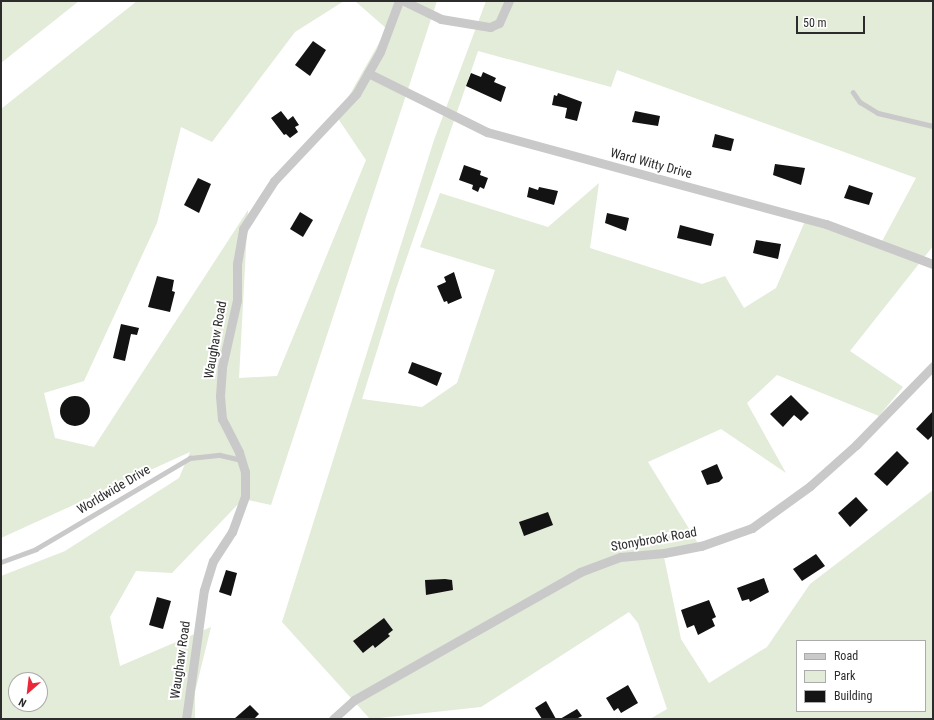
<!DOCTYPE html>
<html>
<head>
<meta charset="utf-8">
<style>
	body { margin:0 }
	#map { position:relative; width:934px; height:720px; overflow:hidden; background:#fff; font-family:"Roboto Condensed",sans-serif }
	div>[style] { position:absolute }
	.green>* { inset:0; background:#e3ebd9 }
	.building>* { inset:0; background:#131313 }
	.round { border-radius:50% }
	.service>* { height:4.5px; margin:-2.25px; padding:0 2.25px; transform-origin:2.25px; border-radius:2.25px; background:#c9c9c9 }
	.minor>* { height:9px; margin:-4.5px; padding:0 4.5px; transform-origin:4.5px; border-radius:4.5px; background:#c9c9c9 }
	span { translate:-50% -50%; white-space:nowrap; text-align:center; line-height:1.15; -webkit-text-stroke:4px #fff; paint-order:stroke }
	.street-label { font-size:13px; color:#2c2c2c }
	.frame { position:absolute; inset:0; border:2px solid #2c2c2c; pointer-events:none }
	.legend { position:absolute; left:796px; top:640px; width:130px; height:72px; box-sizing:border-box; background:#fff; border:1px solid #ababab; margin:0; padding:5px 7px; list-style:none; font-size:12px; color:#2c2c2c }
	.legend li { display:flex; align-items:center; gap:8px; height:20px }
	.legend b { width:20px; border:1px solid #ababab }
	.north { position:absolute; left:8px; top:672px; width:40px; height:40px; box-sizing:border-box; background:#fff; border:1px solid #ababab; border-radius:50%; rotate:208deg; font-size:11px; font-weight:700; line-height:16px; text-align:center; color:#2c2c2c }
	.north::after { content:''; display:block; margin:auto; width:14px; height:18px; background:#ea2839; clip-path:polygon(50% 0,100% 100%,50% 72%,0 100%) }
	.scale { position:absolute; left:796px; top:16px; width:69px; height:18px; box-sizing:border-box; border:2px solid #2c2c2c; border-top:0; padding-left:5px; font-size:12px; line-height:14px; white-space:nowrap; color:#2c2c2c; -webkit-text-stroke:3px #fff; paint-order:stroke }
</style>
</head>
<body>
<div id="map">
	<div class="green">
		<div style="clip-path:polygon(1px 1px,79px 1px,1px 63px)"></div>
		<div style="clip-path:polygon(evenodd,137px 1px,344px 1px,295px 32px,212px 142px,181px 127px,157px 223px,84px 381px,44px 393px,55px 438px,94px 447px,248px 210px,239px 378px,277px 376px,366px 160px,337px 117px,387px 29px,355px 1px,437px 1px,271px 505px,243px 499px,172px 573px,136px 571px,110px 617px,120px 666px,211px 627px,195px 692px,195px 719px,1px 719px,1px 576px,65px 551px,179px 478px,190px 452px,1px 538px,1px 109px,137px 1px,16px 680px,40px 680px,40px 704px,16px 704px,16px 680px)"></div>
		<div style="clip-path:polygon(evenodd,486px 1px,933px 1px,933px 246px,850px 351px,903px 387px,879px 416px,777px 375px,747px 403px,786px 473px,721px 429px,648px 462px,699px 545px,663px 552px,681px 639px,709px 683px,767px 647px,810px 584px,933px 490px,933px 719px,650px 719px,667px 709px,638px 623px,629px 612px,481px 707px,370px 719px,282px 622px,434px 140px,486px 1px,478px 51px,611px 87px,617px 70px,916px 178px,880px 245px,806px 219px,776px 288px,744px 308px,725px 276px,702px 284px,590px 248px,599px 183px,548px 227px,440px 193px,420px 247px,495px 270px,457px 383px,422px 407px,362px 399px,396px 289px,478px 51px,486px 1px,797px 641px,925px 641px,925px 711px,797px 711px,797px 641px)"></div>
	</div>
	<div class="building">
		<div style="clip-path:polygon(313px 41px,326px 50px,310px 76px,295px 65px)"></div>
		<div style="clip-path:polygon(483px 72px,496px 78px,494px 82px,506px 87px,501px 102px,466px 86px,471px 73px,481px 77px)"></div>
		<div style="clip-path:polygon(558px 93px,582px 102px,577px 121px,565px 118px,567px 108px,552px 105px,554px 95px,557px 96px)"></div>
		<div style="clip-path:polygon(281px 111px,288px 120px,293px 116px,299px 125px,295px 127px,298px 132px,290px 138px,286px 134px,284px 135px,271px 118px)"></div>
		<div style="clip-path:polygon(635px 111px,660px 116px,658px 126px,632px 122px)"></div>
		<div style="clip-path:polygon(715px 134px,734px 139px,731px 151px,712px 147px)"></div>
		<div style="clip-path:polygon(775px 164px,805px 168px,801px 185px,773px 175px)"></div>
		<div style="clip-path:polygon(464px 165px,481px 171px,480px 175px,488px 178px,484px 189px,480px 187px,478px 192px,472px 189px,473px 185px,459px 180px)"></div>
		<div style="clip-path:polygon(198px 178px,211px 184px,199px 213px,184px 205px)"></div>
		<div style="clip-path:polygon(849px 185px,873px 193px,869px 205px,844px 198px)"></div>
		<div style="clip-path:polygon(529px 187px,538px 190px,539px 187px,558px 191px,554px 205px,527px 197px)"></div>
		<div style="clip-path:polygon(300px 212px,313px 220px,303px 237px,290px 229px)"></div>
		<div style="clip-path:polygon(607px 213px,629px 218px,626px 231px,605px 223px)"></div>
		<div style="clip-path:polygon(680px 225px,714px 234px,711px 246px,677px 238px)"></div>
		<div style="clip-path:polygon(756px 240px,781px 244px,778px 259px,753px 253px)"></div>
		<div style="clip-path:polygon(454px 272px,462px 298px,448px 304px,447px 301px,444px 302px,437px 286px,446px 282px,444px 277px)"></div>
		<div style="clip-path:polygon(157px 276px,174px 280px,172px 291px,175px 292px,170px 312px,148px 307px)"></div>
		<div style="clip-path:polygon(121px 324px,139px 328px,137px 335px,131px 334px,125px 361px,113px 358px)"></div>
		<div style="clip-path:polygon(412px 362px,442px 373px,437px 386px,408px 373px)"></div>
		<div style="clip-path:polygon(791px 395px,809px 413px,801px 421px,794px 415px,783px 427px,770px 414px)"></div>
		<div class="round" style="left:60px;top:396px;width:30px;height:30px"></div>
		<div style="clip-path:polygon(933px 411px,933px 435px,928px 440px,916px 429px)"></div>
		<div style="clip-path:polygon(897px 451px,909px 463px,887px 486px,874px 474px)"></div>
		<div style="clip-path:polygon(717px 464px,723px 478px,719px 482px,707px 485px,701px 471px)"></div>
		<div style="clip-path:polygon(856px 497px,868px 510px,850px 527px,838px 513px)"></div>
		<div style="clip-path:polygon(548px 512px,553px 525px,524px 536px,519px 522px)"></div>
		<div style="clip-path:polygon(816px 554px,825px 566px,802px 581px,793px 569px)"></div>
		<div style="clip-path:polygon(226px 570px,237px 573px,231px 596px,219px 592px)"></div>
		<div style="clip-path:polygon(764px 578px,769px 592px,750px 602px,749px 599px,742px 601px,737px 588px)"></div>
		<div style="clip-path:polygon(445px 579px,452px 580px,453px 590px,426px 595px,425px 580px)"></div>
		<div style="clip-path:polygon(157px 597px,171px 601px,163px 629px,149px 625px)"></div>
		<div style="clip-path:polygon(709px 600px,716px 617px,712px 619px,715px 626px,698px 635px,694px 625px,687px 628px,681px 610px)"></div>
		<div style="clip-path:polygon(384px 618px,393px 630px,388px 634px,390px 636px,375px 648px,373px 645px,363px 653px,353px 641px)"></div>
		<div style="clip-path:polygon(628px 685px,638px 703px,621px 713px,618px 708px,614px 711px,606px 698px)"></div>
		<div style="clip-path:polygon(546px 701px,556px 719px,542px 719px,535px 708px)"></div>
		<div style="clip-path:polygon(250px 705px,259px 714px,254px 719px,234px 719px)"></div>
		<div style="clip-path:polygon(577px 709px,582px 716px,576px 719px,560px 719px)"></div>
	</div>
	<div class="service">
		<div style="left:853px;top:92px;width:12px;rotate:55deg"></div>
		<div style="left:860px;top:102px;width:21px;rotate:31deg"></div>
		<div style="left:878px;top:113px;width:57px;rotate:13.3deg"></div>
		<div style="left:1px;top:562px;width:37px;rotate:-20deg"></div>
		<div style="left:36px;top:549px;width:179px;rotate:-30.6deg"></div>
		<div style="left:190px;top:458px;width:30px;rotate:-6deg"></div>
		<div style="left:220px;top:455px;width:22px;rotate:13deg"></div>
	</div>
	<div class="minor">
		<div style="left:404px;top:1px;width:41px;rotate:25.9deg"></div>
		<div style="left:441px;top:19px;width:50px;rotate:9.3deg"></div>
		<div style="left:490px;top:27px;width:10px;rotate:-24deg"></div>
		<div style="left:499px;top:23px;width:24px;rotate:-66deg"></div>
		<div style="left:368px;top:73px;width:133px;rotate:26.4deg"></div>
		<div style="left:487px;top:132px;width:351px;rotate:15.2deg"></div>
		<div style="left:826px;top:224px;width:114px;rotate:20.5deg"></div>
		<div style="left:186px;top:719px;width:130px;rotate:-82.1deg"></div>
		<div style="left:204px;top:590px;width:30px;rotate:-73deg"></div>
		<div style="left:213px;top:561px;width:35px;rotate:-57deg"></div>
		<div style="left:232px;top:532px;width:38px;rotate:-70deg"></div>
		<div style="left:245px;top:496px;width:24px;rotate:-90deg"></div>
		<div style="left:245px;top:472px;width:21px;rotate:-107deg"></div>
		<div style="left:239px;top:452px;width:37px;rotate:-117deg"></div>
		<div style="left:222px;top:419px;width:23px;rotate:-95deg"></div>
		<div style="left:220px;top:396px;width:29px;rotate:-86deg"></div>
		<div style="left:222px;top:367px;width:69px;rotate:-77.4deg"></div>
		<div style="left:237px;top:300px;width:36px;rotate:-90deg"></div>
		<div style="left:237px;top:264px;width:36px;rotate:-80deg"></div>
		<div style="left:243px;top:229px;width:57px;rotate:-57.1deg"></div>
		<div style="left:274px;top:181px;width:120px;rotate:-46.7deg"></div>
		<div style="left:356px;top:94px;width:48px;rotate:-60.3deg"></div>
		<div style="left:380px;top:52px;width:54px;rotate:-69.6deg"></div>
		<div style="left:333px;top:719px;width:28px;rotate:-42deg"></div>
		<div style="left:354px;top:700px;width:260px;rotate:-29.5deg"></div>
		<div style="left:580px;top:572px;width:43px;rotate:-20.6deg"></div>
		<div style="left:620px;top:557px;width:44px;rotate:-5.2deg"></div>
		<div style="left:664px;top:553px;width:38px;rotate:-11deg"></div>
		<div style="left:701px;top:546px;width:54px;rotate:-19.4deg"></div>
		<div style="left:752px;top:528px;width:72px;rotate:-35.9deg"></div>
		<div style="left:810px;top:486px;width:62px;rotate:-41.7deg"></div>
		<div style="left:856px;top:445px;width:110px;rotate:-45.7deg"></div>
	</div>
	<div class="street-label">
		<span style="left:651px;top:164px;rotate:15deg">Ward Witty Drive</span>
		<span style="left:216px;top:340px;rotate:-80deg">Waughaw Road</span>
		<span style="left:114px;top:490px;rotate:-31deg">Worldwide Drive</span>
		<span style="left:654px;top:540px;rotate:-10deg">Stonybrook Road</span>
		<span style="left:181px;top:660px;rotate:-82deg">Waughaw Road</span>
	</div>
	<div class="frame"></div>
	<ul class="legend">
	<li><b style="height:5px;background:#c9c9c9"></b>Road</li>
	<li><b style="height:11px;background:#e3ebd9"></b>Park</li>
	<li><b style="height:11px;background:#131313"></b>Building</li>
	</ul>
	<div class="north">N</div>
	<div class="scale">50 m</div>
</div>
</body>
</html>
